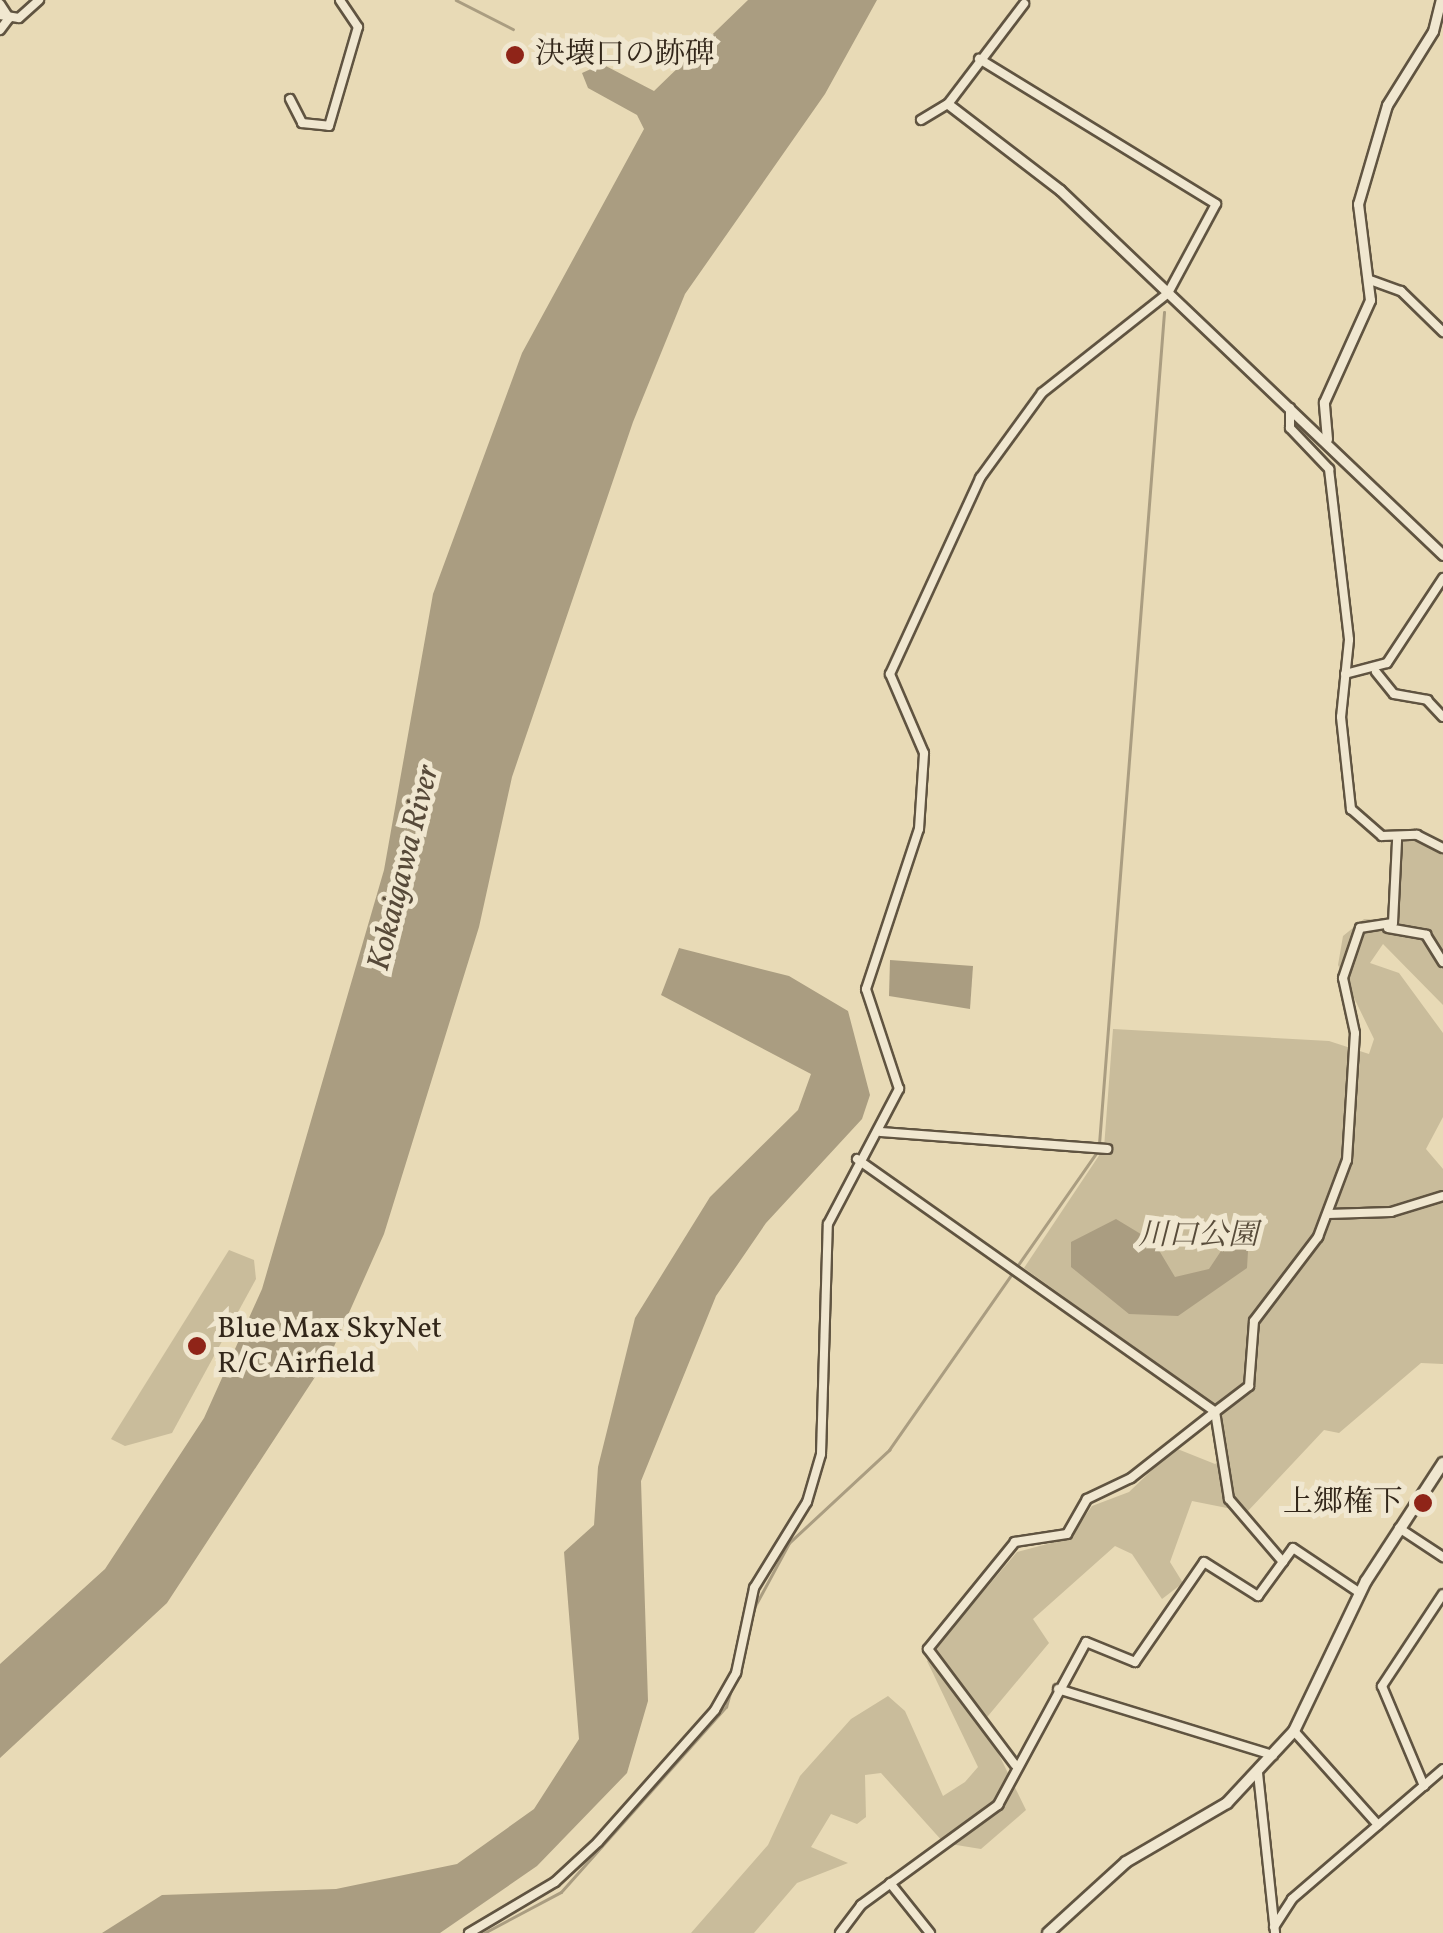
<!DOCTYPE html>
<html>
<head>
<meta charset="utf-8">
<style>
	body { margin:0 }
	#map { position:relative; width:1443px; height:1933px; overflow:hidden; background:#e8dab6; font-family:Vollkorn,"Noto Serif JP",serif }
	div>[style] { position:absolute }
	.green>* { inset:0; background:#c9bc9b }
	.water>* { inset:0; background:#aa9d81 }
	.stream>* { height:2.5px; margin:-1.25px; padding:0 1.25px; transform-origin:1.25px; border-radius:1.25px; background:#aa9d81 }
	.roads { filter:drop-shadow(2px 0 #605441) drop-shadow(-2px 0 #605441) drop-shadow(0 2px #605441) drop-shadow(0 -2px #605441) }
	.minor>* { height:8px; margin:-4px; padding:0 4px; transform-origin:4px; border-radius:4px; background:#f0e7d0 }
	.tertiary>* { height:9px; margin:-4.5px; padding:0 4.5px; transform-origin:4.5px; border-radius:4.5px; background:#f0e7d0 }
	.secondary>* { height:10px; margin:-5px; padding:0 5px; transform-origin:5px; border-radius:5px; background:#f0e7d0 }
	.dots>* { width:28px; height:28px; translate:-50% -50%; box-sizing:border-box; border:5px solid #f0e7d0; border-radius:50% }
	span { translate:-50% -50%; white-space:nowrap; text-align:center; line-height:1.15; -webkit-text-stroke:10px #f0e7d0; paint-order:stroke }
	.poi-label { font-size:30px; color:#33271a }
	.left { translate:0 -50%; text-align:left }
	.right { translate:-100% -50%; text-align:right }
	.park-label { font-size:30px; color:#584c3a; font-style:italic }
	.water-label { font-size:32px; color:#574a39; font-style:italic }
</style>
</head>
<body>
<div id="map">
	<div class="green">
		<div style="clip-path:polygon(1417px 835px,1443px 849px,1443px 1005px,1383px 944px,1370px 963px,1399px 973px,1443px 1033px,1443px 1117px,1426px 1149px,1443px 1169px,1443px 1364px,1421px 1363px,1339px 1433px,1324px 1430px,1247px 1512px,1192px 1501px,1170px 1562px,1183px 1583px,1162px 1599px,1132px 1554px,1115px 1546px,1033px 1619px,1049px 1643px,983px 1722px,1026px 1810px,981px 1849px,944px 1843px,881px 1773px,865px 1775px,866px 1817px,857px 1824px,831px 1814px,811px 1847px,848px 1863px,797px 1883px,754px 1933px,691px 1933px,768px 1845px,800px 1776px,851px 1719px,888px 1696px,905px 1711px,943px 1796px,965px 1782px,978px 1767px,927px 1661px,966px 1612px,1017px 1552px,1070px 1538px,1092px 1506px,1129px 1492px,1175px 1448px,1215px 1464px,1224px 1458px,1219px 1408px,1024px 1268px,1104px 1148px,1113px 1029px,1329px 1041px,1369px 1054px,1374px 1039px,1338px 965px,1343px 936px,1364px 919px,1393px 920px,1397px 840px)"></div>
		<div style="clip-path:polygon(229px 1250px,254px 1260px,256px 1279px,172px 1433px,125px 1446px,111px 1439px)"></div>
	</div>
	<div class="water">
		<div style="clip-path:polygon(748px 0,877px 0,825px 94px,685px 294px,633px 422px,512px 777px,479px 927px,384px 1234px,332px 1351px,167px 1603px,0 1758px,0 1664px,105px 1569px,204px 1418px,262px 1289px,384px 870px,433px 594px,522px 353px,644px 129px,637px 115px,588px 88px,582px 73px,602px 64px,654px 91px)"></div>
		<div style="clip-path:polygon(679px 948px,789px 976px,848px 1011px,870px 1095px,862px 1119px,766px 1223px,716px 1296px,641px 1481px,648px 1701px,627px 1773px,537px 1866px,440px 1933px,102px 1933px,162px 1895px,336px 1889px,457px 1864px,534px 1809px,579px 1739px,564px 1552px,594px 1525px,598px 1467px,635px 1318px,710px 1197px,798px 1110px,811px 1074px,661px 995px)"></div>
		<div style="clip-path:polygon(890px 960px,973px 966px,970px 1009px,889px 996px)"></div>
		<div style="clip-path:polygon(1116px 1219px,1154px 1242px,1175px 1277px,1209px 1269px,1227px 1242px,1248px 1251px,1247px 1268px,1178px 1316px,1129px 1314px,1071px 1267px,1071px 1242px)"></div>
	</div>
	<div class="stream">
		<div style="left:456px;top:0;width:64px;rotate:27deg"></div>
		<div style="left:1099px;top:1144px;width:834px;rotate:-85.53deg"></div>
		<div style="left:484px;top:1933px;width:87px;rotate:-28deg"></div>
		<div style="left:561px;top:1892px;width:248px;rotate:-48.3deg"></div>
		<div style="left:726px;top:1707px;width:105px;rotate:-74deg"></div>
		<div style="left:755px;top:1606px;width:72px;rotate:-61.6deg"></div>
		<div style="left:789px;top:1543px;width:137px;rotate:-42.9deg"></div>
		<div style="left:889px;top:1450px;width:363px;rotate:-55.1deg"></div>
	</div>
	<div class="roads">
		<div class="minor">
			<div style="left:0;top:4px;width:17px;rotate:57deg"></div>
			<div style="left:0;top:15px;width:19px;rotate:9deg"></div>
			<div style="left:19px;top:18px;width:27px;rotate:-42deg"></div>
			<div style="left:0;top:30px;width:15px;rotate:-53deg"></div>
			<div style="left:290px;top:99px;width:27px;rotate:63deg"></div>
			<div style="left:302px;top:123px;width:27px;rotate:6deg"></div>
			<div style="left:329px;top:126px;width:103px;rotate:-73.7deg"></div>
			<div style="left:358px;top:27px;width:32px;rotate:-124deg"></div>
			<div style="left:921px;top:120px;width:31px;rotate:-31deg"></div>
			<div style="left:948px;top:104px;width:126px;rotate:-52.8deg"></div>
			<div style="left:1370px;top:280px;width:33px;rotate:20deg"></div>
			<div style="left:1401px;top:291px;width:59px;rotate:44.3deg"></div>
			<div style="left:1290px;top:408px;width:20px;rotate:90deg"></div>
			<div style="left:1290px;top:428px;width:57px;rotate:46.4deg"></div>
			<div style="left:1329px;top:469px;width:172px;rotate:83.3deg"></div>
			<div style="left:1349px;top:640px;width:77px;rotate:95.9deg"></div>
			<div style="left:1341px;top:717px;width:93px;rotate:83.8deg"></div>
			<div style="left:1351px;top:809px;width:41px;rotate:41.1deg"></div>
			<div style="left:1382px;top:836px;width:35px;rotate:-2deg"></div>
			<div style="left:1417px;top:835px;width:29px;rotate:27deg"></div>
			<div style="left:1376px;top:672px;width:28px;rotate:51deg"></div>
			<div style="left:1394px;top:694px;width:34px;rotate:10deg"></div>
			<div style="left:1427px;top:700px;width:23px;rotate:47deg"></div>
			<div style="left:1345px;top:674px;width:43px;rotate:-14.7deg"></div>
			<div style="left:1387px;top:663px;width:102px;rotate:-56.6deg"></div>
			<div style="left:1388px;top:928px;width:39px;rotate:10deg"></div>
			<div style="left:1426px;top:935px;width:32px;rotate:58deg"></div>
			<div style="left:881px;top:1132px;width:227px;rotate:4.3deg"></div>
			<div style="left:857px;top:1159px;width:438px;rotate:35.2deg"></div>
			<div style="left:1215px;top:1412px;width:107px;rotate:141.8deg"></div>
			<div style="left:1131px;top:1478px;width:49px;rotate:154.5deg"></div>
			<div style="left:1087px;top:1499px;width:40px;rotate:119.7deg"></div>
			<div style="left:1067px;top:1534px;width:53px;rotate:171.3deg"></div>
			<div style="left:1015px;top:1542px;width:138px;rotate:129.1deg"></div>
			<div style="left:928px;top:1649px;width:145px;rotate:53.1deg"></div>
			<div style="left:1328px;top:1214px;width:63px;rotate:-1.8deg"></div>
			<div style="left:1391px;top:1212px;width:54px;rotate:-17.1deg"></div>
			<div style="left:1399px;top:1528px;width:53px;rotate:33.4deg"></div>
			<div style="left:1283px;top:1562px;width:83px;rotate:-130.6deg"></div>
			<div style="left:1229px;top:1499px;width:88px;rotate:-99.1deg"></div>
			<div style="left:1215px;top:1412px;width:43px;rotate:-37.4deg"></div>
			<div style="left:1249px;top:1386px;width:65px;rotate:-85.6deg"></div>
			<div style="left:1254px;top:1321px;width:106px;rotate:-52.7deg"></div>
			<div style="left:1318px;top:1237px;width:82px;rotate:-69.4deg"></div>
			<div style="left:1347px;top:1160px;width:127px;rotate:-86.4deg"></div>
			<div style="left:1355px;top:1033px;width:56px;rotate:-102.3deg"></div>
			<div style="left:1343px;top:978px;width:53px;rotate:-71.2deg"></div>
			<div style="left:1360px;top:928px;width:33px;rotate:-9deg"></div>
			<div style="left:1393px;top:923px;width:83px;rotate:-87.2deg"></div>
			<div style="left:1058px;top:1689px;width:225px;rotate:17.1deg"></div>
			<div style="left:1294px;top:1731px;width:126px;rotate:48.2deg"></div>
			<div style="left:1258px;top:1773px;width:161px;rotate:83.9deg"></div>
			<div style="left:1424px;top:1786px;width:108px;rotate:-112.8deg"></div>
			<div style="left:1382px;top:1686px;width:110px;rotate:-56.5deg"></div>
			<div style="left:890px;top:1883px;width:64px;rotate:51.3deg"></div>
			<div style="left:1274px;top:1927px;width:33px;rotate:-57deg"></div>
			<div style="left:1292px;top:1899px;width:199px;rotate:-40.7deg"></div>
			<div style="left:469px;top:1933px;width:100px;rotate:-30.7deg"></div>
			<div style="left:555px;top:1882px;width:59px;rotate:-42.9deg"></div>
			<div style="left:598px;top:1842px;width:176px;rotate:-48.4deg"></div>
			<div style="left:715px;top:1710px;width:43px;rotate:-60.4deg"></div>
			<div style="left:736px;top:1673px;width:87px;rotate:-78deg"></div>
			<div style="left:754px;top:1588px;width:101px;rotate:-58.4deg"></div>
			<div style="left:807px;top:1502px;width:50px;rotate:-73.7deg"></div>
			<div style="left:821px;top:1454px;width:230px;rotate:-88.3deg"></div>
			<div style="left:828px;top:1224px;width:153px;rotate:-62.3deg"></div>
			<div style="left:899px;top:1089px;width:105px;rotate:-108.3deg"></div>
			<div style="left:866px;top:989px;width:169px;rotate:-71.7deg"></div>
			<div style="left:919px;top:829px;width:76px;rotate:-86.2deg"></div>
			<div style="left:924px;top:753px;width:86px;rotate:-113.3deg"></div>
			<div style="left:890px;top:674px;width:216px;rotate:-65.3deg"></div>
			<div style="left:980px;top:478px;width:105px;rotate:-53.9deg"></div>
			<div style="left:1042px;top:393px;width:161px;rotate:-38.4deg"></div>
			<div style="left:1168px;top:293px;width:101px;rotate:-61.7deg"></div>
			<div style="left:1216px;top:204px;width:278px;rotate:-148.5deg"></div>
			<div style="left:840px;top:1933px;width:35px;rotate:-53deg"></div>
			<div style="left:861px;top:1905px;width:170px;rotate:-36.1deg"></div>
			<div style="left:998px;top:1805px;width:185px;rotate:-61.6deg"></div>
			<div style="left:1086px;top:1642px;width:53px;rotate:22.2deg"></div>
			<div style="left:1135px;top:1662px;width:121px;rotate:-55.4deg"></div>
			<div style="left:1204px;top:1562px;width:64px;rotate:32.2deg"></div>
			<div style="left:1258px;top:1596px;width:59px;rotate:-53.9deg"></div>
			<div style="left:1293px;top:1548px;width:81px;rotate:33.9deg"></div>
		</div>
		<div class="tertiary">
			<div style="left:948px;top:104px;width:141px;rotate:37.5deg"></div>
			<div style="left:1060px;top:190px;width:529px;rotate:43.62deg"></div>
			<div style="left:1327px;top:439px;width:37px;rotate:-95deg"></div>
			<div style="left:1324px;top:402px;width:112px;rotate:-65.7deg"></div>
			<div style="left:1370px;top:300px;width:97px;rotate:-97.1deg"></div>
			<div style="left:1358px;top:204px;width:103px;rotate:-73.7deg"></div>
			<div style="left:1387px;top:105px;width:87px;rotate:-58.1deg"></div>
			<div style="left:1433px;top:31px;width:32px;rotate:-76deg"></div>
		</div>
		<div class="secondary">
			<div style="left:1048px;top:1933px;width:105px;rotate:-42.3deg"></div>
			<div style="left:1126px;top:1862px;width:117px;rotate:-30.3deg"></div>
			<div style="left:1227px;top:1803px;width:98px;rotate:-47.1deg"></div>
			<div style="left:1294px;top:1731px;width:166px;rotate:-64.4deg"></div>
			<div style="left:1366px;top:1581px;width:141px;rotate:-56.9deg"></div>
		</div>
	</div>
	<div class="dots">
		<div style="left:515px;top:55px;background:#8f2418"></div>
		<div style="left:197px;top:1346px;background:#8f2418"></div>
		<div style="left:1423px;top:1503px;background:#8f2418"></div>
	</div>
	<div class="poi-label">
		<span class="left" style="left:535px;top:55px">決壊口の跡碑</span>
		<span class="left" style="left:217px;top:1346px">Blue Max SkyNet<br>R/C Airfield</span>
		<span class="right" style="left:1403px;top:1503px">上郷権下</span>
	</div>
	<div class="park-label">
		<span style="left:1198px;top:1236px">川口公園</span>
	</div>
	<div class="water-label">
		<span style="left:405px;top:868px;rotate:-76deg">Kokaigawa River</span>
	</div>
</div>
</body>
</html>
